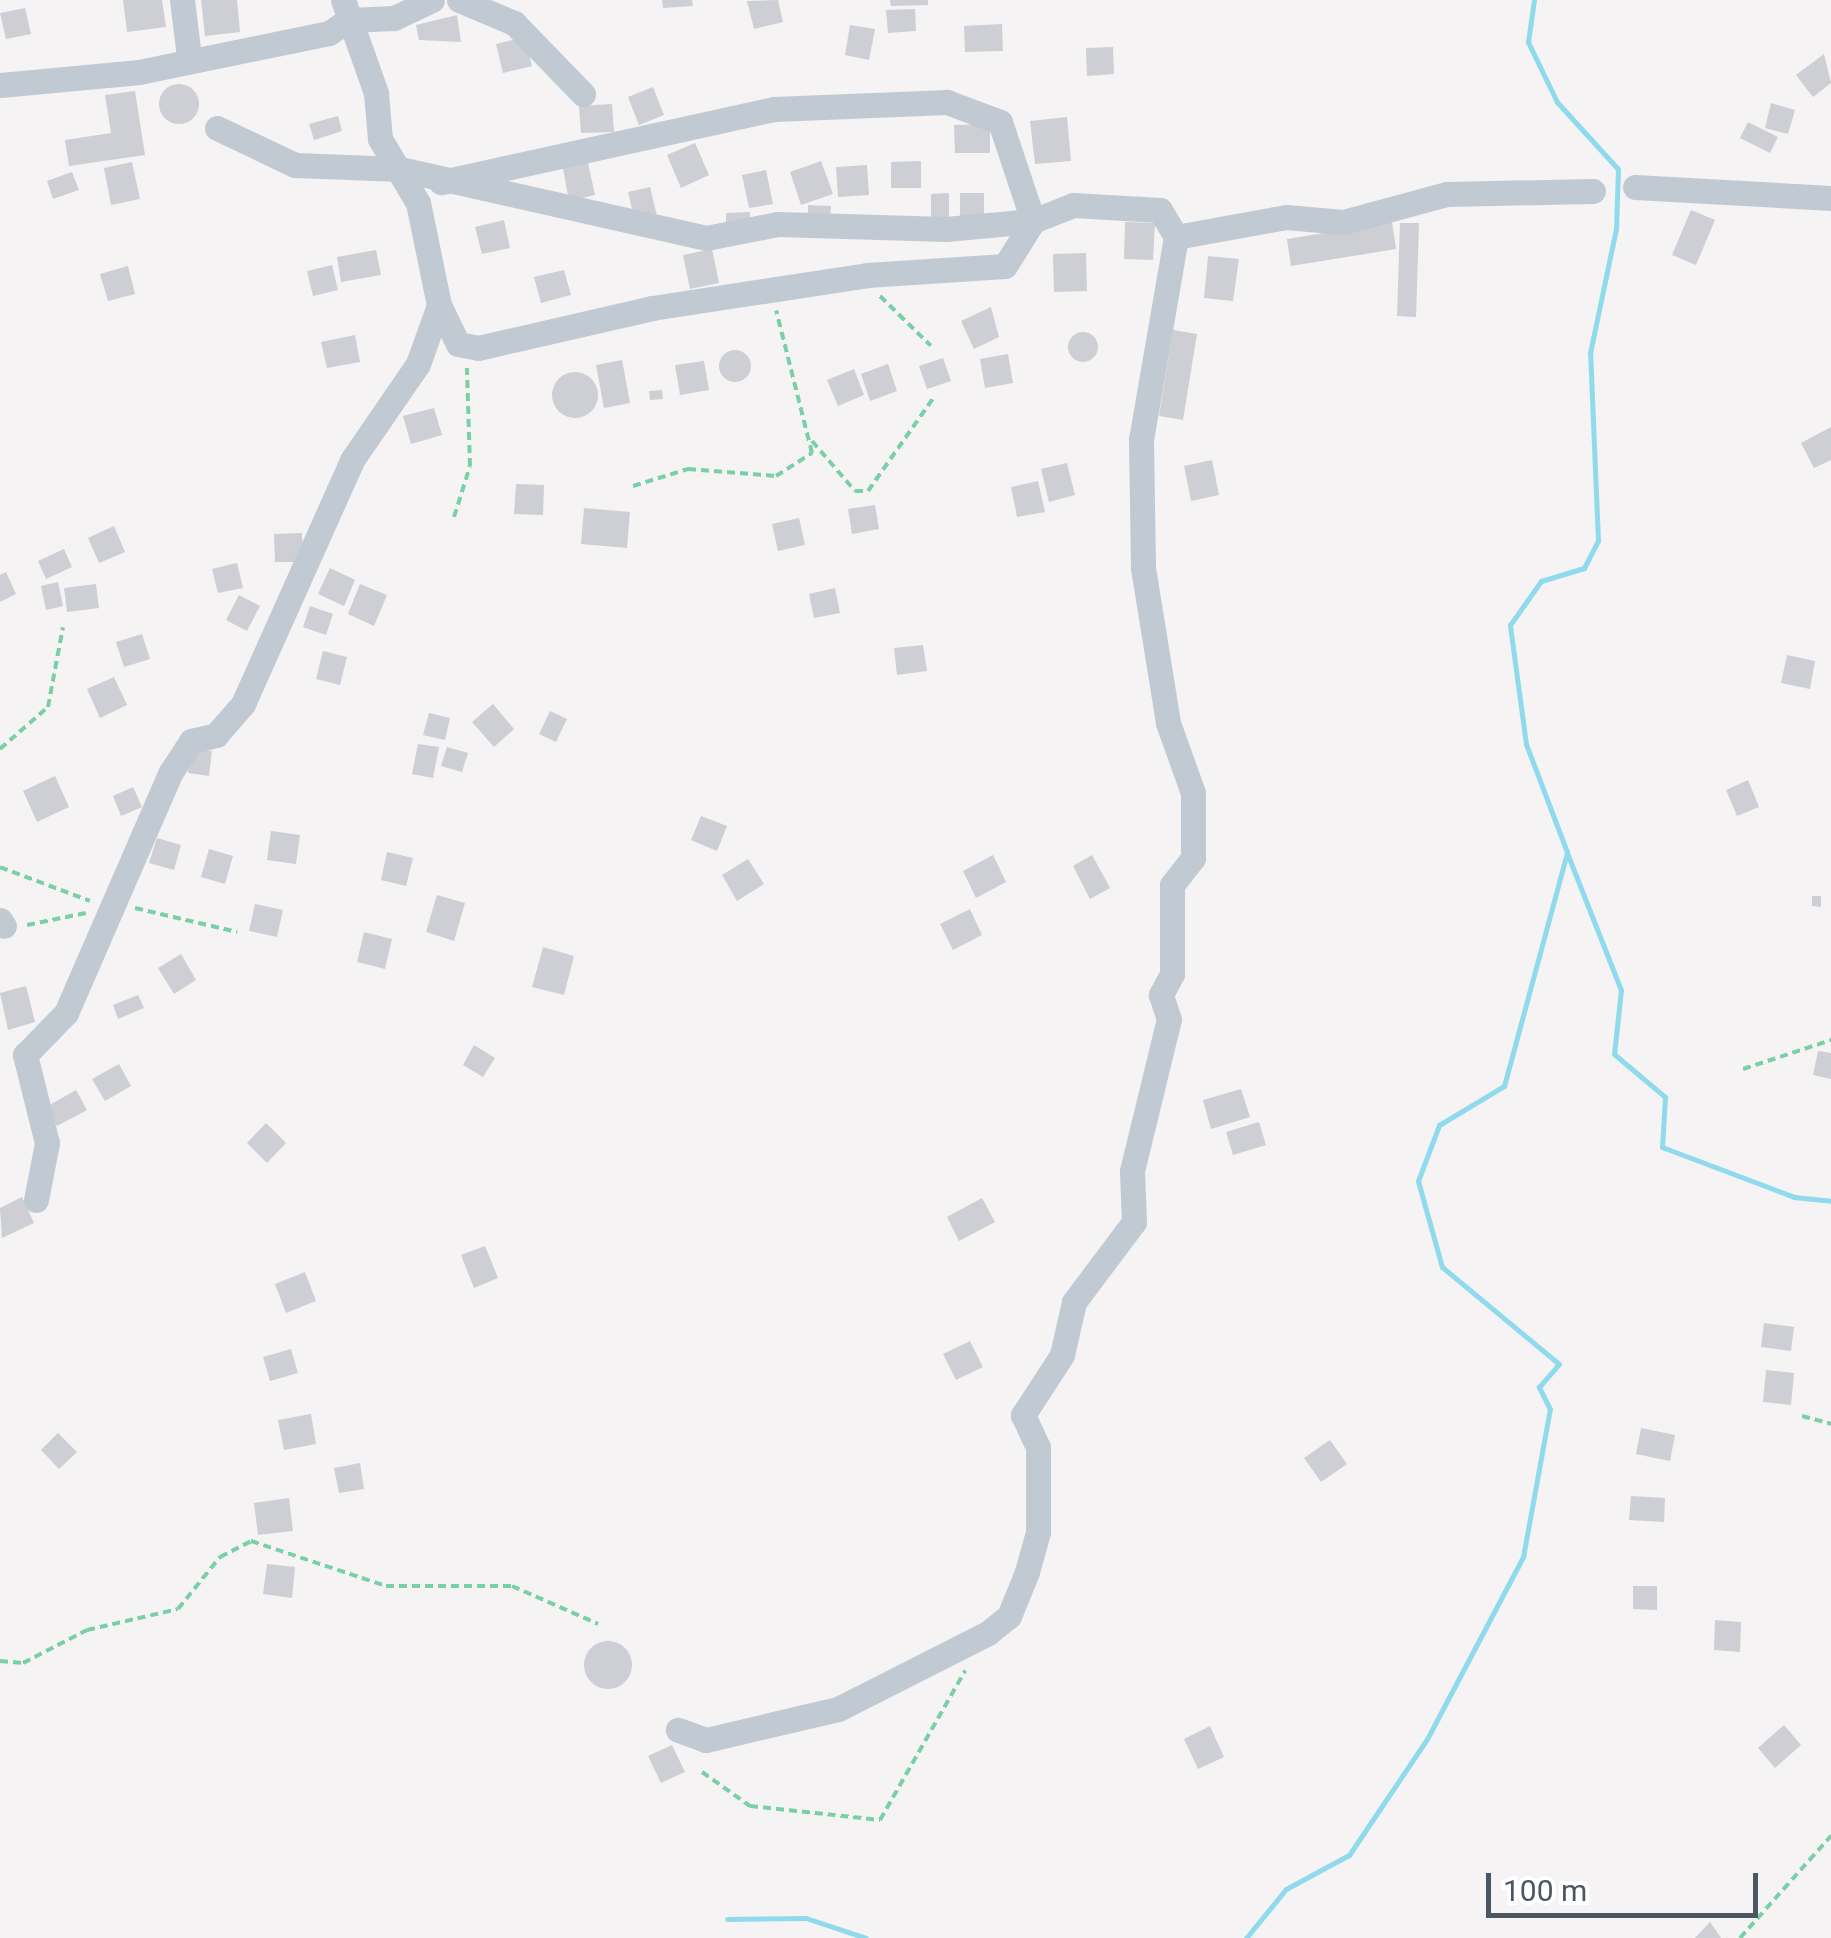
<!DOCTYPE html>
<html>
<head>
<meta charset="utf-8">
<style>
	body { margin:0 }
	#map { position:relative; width:1831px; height:1938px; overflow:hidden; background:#f5f3f3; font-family:Roboto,sans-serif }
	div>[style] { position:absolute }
	.stream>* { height:5px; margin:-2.5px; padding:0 2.5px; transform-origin:2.5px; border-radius:2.5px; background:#90daee }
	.building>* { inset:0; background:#cdcfd5 }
	.round { border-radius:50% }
	.path>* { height:4px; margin-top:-2px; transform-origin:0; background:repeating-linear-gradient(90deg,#7ad0a6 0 8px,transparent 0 13px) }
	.minor>* { height:25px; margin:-12.5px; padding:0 12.5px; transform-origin:12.5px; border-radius:12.5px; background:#c1cad2 }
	span { translate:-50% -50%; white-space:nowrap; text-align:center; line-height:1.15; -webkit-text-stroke:10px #fff; paint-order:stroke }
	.scale { position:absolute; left:1486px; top:1873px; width:272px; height:45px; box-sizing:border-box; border:5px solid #4a5661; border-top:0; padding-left:12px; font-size:30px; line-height:35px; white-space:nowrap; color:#4a5661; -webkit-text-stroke:8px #fff; paint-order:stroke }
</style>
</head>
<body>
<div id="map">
	<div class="stream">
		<div style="left:1567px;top:853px;width:147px;rotate:68.5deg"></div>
		<div style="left:1621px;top:990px;width:64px;rotate:96.2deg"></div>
		<div style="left:1614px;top:1054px;width:67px;rotate:40.1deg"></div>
		<div style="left:1665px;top:1097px;width:50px;rotate:93.4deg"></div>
		<div style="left:1662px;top:1147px;width:141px;rotate:20.7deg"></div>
		<div style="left:1794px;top:1197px;width:37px;rotate:6deg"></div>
		<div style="left:727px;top:1919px;width:79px;rotate:-0.7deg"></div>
		<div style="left:806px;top:1918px;width:63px;rotate:18.4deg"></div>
		<div style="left:1246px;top:1938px;width:63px;rotate:-50.8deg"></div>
		<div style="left:1286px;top:1889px;width:72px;rotate:-28.4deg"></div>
		<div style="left:1349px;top:1855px;width:140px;rotate:-56.1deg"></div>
		<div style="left:1427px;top:1739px;width:206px;rotate:-62.2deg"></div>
		<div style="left:1523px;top:1557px;width:150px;rotate:-79.7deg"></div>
		<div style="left:1550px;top:1409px;width:25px;rotate:-117deg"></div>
		<div style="left:1539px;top:1387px;width:30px;rotate:-49deg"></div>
		<div style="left:1559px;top:1364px;width:152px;rotate:-140.3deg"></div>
		<div style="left:1442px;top:1267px;width:89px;rotate:-105.6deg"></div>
		<div style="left:1418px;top:1181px;width:60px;rotate:-69.4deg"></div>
		<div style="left:1439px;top:1125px;width:76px;rotate:-31deg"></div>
		<div style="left:1504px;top:1086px;width:242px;rotate:-74.9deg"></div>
		<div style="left:1567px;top:852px;width:116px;rotate:-110.8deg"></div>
		<div style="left:1526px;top:744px;width:120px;rotate:-97.7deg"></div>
		<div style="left:1510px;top:625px;width:54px;rotate:-54.8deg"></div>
		<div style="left:1541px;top:581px;width:45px;rotate:-16.8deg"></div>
		<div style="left:1584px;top:568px;width:30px;rotate:-63deg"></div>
		<div style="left:1598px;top:541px;width:188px;rotate:-92.4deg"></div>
		<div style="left:1590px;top:353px;width:127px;rotate:-78.2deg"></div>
		<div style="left:1616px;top:229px;width:60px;rotate:-88.1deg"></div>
		<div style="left:1618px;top:169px;width:91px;rotate:-132.3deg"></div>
		<div style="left:1557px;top:102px;width:67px;rotate:-115.8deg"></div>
		<div style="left:1528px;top:42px;width:42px;rotate:-81.9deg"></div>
	</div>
	<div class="building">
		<div style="clip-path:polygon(123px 0,162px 0,166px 27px,127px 32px)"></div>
		<div style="clip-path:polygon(201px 0,237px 0,240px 32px,205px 36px)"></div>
		<div style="clip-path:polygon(662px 0,692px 0,693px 6px,663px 8px)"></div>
		<div style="clip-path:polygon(778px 0,783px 22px,754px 29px,747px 1px)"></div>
		<div style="clip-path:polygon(890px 0,928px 0,928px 5px,891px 6px)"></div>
		<div style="clip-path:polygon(25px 8px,31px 34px,6px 39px,0 13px)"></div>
		<div style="clip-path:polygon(915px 9px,916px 31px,888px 33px,886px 10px)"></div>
		<div style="clip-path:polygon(457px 15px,461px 42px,419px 40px,416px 25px)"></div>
		<div style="clip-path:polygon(1002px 24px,1003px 51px,965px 52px,964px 26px)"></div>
		<div style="clip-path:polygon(850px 25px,875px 29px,869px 60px,845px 55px)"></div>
		<div style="clip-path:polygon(525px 37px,532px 66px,503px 73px,496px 44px)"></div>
		<div style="clip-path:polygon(1113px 47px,1114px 74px,1087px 76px,1086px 48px)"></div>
		<div style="clip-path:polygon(1824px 54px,1831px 83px,1813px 97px,1796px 75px)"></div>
		<div class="round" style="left:159px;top:84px;width:40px;height:40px"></div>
		<div style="clip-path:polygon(653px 87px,664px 115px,639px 125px,628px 97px)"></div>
		<div style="clip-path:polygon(135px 91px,145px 155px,69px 166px,65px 140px,111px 133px,105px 95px)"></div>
		<div style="clip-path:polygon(1771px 103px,1795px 110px,1788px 134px,1765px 128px)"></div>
		<div style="clip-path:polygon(612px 104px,614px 132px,581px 133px,579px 106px)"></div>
		<div style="clip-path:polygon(338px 116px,342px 131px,314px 140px,309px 124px)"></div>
		<div style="clip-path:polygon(1067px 117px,1071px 161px,1035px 164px,1030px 121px)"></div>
		<div style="clip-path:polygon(1748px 122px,1778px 137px,1770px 153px,1740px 138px)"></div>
		<div style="clip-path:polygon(990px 124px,990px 153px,955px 153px,954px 125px)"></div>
		<div style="clip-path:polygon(695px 143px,709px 175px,681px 188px,667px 155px)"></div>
		<div style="clip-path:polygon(821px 161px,833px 194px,801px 205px,790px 172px)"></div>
		<div style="clip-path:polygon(921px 161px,921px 188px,891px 188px,891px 162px)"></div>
		<div style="clip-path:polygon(132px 162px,140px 199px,111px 205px,104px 168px)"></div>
		<div style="clip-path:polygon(588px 163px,595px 195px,569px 201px,563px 168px)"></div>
		<div style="clip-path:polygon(867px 165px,869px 195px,838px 197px,836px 167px)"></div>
		<div style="clip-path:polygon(766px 170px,773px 204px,749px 208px,742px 175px)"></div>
		<div style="clip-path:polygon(72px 172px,79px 190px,53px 199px,47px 181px)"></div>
		<div style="clip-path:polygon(650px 187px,657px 216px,635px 222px,628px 192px)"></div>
		<div style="clip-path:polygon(949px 193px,949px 222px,931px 222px,931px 194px)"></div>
		<div style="clip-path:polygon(960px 193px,984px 193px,984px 219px,960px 219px)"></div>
		<div style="clip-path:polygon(808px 205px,831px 206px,830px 219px,808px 218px)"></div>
		<div style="clip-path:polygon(1691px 210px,1715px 220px,1696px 265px,1672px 255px)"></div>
		<div style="clip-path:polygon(750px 212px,750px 227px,726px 227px,726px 213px)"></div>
		<div style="clip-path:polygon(504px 220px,510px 248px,482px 254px,475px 227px)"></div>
		<div style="clip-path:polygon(1125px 222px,1155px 223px,1153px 260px,1124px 259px)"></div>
		<div style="clip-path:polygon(1392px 222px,1396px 249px,1291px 266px,1287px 239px)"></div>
		<div style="clip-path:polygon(1400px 223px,1419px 223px,1416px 317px,1397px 316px)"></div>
		<div style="clip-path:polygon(712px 249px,719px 283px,690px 289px,683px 255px)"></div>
		<div style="clip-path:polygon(376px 250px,381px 275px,341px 282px,337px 257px)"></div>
		<div style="clip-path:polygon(1086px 253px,1087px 291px,1054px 292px,1053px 254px)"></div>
		<div style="clip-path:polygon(1208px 256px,1239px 259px,1233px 301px,1204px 298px)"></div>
		<div style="clip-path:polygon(332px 265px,338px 290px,313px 296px,307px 271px)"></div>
		<div style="clip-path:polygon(128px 266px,135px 294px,108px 301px,100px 274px)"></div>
		<div style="clip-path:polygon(564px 270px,571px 295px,541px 303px,534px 277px)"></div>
		<div style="clip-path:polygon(991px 307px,999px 337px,974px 349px,961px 321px)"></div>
		<div style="clip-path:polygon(1173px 330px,1197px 334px,1183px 420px,1159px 416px)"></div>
		<div class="round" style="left:1068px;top:332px;width:30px;height:30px"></div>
		<div style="clip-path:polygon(355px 335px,360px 362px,327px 368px,321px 342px)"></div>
		<div class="round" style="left:719px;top:350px;width:32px;height:32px"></div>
		<div style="clip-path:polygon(1008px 354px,1013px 383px,985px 388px,980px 359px)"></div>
		<div style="clip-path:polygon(943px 358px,951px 381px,927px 389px,919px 366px)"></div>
		<div style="clip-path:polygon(622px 360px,630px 403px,604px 408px,596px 365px)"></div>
		<div style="clip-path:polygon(704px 361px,709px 390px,680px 395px,675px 365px)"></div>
		<div style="clip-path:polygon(888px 364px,897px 391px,870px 401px,861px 374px)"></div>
		<div style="clip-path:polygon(854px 369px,864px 395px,838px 406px,827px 380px)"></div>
		<div class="round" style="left:552px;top:372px;width:46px;height:46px"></div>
		<div style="clip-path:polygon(662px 390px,663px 399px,650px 400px,649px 391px)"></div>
		<div style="clip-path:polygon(434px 408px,442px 435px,411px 444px,403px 416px)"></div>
		<div style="clip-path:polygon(1831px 427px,1831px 460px,1814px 468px,1801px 443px)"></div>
		<div style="clip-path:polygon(1212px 460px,1219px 495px,1191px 501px,1184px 466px)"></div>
		<div style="clip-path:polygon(1067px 463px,1075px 495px,1049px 502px,1041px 469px)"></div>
		<div style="clip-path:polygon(1038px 481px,1045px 512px,1017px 517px,1011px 487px)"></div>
		<div style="clip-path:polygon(516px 484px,544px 485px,543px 515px,514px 514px)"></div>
		<div style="clip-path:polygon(875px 505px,879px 529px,852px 534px,848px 509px)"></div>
		<div style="clip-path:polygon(584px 508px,630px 512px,627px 548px,581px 544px)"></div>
		<div style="clip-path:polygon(799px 518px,805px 545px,778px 551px,772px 524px)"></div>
		<div style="clip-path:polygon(114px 526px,125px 552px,99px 563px,88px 538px)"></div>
		<div style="clip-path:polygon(302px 533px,303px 562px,275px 562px,274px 534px)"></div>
		<div style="clip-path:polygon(64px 549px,72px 567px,46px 579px,38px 561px)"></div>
		<div style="clip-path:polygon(237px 563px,243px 588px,218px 593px,212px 569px)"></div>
		<div style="clip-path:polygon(330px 568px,355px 580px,344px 606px,318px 594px)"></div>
		<div style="clip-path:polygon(6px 572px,16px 594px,0 602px,0 575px)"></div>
		<div style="clip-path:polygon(58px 582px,63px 606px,46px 610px,41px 586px)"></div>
		<div style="clip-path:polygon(96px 584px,99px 608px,67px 612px,64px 588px)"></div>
		<div style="clip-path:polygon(360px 584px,387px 595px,374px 626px,348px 614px)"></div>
		<div style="clip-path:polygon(835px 588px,840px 613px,814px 618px,809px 594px)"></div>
		<div style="clip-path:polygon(239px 595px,260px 606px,247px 631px,226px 620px)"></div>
		<div style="clip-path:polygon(310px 606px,333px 614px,326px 635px,303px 627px)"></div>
		<div style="clip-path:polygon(142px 634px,150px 659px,124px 667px,116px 642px)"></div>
		<div style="clip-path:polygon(923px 645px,927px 671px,897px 675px,894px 648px)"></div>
		<div style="clip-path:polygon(323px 651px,347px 657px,340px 685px,316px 679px)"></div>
		<div style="clip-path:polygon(1787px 655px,1815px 661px,1810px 689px,1781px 683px)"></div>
		<div style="clip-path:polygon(114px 677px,127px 705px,100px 718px,87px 689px)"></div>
		<div style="clip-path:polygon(493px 704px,514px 729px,494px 747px,472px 722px)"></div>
		<div style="clip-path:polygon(550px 711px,567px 719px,556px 742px,539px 734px)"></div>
		<div style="clip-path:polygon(429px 713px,450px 718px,445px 740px,423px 735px)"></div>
		<div style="clip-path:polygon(418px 744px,439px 747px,433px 778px,412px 774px)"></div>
		<div style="clip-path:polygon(447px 747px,468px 753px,462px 772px,441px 766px)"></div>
		<div style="clip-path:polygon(191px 748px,212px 751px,209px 776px,188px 773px)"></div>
		<div style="clip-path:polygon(55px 776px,69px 807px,37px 822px,23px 791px)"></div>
		<div style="clip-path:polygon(1748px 780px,1759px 807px,1737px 816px,1726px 790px)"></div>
		<div style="clip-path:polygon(133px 787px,142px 807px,121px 816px,113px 796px)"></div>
		<div style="clip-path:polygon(701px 816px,727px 826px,717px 851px,691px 840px)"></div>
		<div style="clip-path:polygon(271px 831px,300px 835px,296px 864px,267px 860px)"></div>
		<div style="clip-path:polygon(157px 838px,181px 845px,174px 870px,149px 863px)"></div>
		<div style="clip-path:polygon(209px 849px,233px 856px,225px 884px,201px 877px)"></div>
		<div style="clip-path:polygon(387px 852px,413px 858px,406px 886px,381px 880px)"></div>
		<div style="clip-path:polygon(993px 855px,1006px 882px,976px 898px,963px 871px)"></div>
		<div style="clip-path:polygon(1092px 855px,1110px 888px,1090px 899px,1073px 866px)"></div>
		<div style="clip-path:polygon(748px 859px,764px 884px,737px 901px,722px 875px)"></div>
		<div style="clip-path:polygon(437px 895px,465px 903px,454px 941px,426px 932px)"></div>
		<div style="clip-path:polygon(1812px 896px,1821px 896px,1821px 907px,1812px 906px)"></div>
		<div style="clip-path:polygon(255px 904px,283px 910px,277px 937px,249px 931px)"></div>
		<div style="clip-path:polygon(970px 909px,982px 935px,953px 950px,940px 924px)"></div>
		<div style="clip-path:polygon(364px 932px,392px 939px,385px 969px,357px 962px)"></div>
		<div style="clip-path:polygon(543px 947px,574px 956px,564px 995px,532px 987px)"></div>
		<div style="clip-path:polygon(181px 954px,196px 980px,174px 994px,158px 968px)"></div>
		<div style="clip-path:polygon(26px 986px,35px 1022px,8px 1030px,0 993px)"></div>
		<div style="clip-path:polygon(138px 995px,144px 1008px,118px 1019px,113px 1005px)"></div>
		<div style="clip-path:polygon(474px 1045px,495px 1058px,483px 1077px,463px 1065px)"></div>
		<div style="clip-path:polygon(1818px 1051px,1831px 1053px,1831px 1079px,1813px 1075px)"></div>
		<div style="clip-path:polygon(119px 1064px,131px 1086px,105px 1101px,92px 1079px)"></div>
		<div style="clip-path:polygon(1241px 1089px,1250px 1117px,1211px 1129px,1203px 1100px)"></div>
		<div style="clip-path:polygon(76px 1090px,87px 1110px,57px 1126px,46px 1107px)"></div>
		<div style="clip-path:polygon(1259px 1122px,1266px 1145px,1233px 1155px,1226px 1132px)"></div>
		<div style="clip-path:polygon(266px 1123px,286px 1143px,267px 1163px,247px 1143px)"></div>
		<div style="clip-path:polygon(22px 1197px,34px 1223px,2px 1238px,0 1208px)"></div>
		<div style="clip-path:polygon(982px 1198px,995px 1222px,959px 1241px,947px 1217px)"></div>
		<div style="clip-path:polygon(485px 1246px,498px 1278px,474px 1288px,461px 1255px)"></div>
		<div style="clip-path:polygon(305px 1272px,316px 1301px,286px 1313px,275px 1284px)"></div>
		<div style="clip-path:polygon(1764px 1323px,1794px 1327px,1791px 1351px,1761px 1347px)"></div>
		<div style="clip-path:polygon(970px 1341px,983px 1367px,956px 1380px,943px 1354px)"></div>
		<div style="clip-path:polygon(291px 1349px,298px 1373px,270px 1381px,263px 1357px)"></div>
		<div style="clip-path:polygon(1766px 1370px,1794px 1373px,1791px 1405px,1763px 1402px)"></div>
		<div style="clip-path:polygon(311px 1414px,316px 1444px,284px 1450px,278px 1420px)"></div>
		<div style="clip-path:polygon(1641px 1428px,1675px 1435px,1670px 1461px,1636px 1454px)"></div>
		<div style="clip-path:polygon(58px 1433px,77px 1452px,59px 1469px,41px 1450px)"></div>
		<div style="clip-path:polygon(1330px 1440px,1347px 1464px,1321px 1482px,1304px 1458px)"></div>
		<div style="clip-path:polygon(360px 1463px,364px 1489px,339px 1493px,334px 1468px)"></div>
		<div style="clip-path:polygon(1631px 1496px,1665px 1498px,1664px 1522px,1629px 1520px)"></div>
		<div style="clip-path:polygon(289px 1498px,293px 1531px,258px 1535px,254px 1503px)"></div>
		<div style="clip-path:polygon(267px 1564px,295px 1567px,292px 1598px,263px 1594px)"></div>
		<div style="clip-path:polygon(1633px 1586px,1657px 1586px,1657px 1610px,1633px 1609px)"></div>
		<div style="clip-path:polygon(1715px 1620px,1741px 1622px,1740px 1652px,1714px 1650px)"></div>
		<div class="round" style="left:584px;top:1641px;width:48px;height:48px"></div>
		<div style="clip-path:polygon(1784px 1725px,1801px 1745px,1775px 1768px,1758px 1748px)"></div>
		<div style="clip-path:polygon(1210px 1726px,1224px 1757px,1198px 1769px,1184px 1739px)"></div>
		<div style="clip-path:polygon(672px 1745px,685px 1772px,661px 1783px,648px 1756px)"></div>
		<div style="clip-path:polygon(1710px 1922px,1721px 1938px,1695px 1938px)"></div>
	</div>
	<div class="path">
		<div style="left:880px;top:296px;width:71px;rotate:44.4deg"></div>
		<div style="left:812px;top:441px;width:66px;rotate:49.3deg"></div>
		<div style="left:855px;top:491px;width:13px"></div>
		<div style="left:868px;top:491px;width:115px;rotate:-54.9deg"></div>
		<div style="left:633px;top:486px;width:58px;rotate:-17.2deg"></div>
		<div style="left:688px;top:469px;width:88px;rotate:4.5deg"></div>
		<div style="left:776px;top:476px;width:43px;rotate:-32.6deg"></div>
		<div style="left:812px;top:453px;width:147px;rotate:-104.1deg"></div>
		<div style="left:454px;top:517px;width:53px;rotate:-72.6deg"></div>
		<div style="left:470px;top:466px;width:98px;rotate:-91.8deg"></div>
		<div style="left:0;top:749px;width:64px;rotate:-41.2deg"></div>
		<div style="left:48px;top:707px;width:81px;rotate:-79.4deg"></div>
		<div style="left:0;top:867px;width:96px;rotate:20.7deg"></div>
		<div style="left:135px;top:908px;width:105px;rotate:13.2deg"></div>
		<div style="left:27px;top:925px;width:60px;rotate:-11.5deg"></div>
		<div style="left:1743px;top:1069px;width:93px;rotate:-18.2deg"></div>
		<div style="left:1802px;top:1416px;width:30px;rotate:15deg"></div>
		<div style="left:0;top:1661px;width:23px;rotate:5deg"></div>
		<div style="left:23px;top:1663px;width:72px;rotate:-27.3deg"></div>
		<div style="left:87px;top:1630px;width:93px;rotate:-13deg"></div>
		<div style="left:178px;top:1609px;width:67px;rotate:-51.1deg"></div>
		<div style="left:220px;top:1557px;width:35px;rotate:-27deg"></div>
		<div style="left:251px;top:1541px;width:142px;rotate:18.4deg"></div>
		<div style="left:386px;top:1586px;width:126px"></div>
		<div style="left:512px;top:1586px;width:94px;rotate:23.8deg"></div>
		<div style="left:702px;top:1772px;width:59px;rotate:35.3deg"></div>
		<div style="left:750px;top:1806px;width:131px;rotate:6.1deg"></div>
		<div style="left:880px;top:1820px;width:172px;rotate:-60.3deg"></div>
		<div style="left:1740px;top:1938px;width:137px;rotate:-48.3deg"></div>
	</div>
	<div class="minor">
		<div style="left:182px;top:0;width:57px;rotate:83deg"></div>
		<div style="left:459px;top:0;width:60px;rotate:22.7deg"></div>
		<div style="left:514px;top:23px;width:99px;rotate:45.8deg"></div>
		<div style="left:0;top:85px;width:140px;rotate:-5.3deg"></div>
		<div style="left:139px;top:72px;width:194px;rotate:-11.6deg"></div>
		<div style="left:329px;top:33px;width:23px;rotate:-34deg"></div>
		<div style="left:348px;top:20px;width:46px;rotate:-2.5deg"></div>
		<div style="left:394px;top:18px;width:42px;rotate:-25.3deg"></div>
		<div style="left:217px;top:128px;width:86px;rotate:25.4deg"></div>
		<div style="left:295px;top:165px;width:105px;rotate:2.2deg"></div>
		<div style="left:400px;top:169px;width:314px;rotate:12.7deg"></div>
		<div style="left:706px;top:238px;width:73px;rotate:-11deg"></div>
		<div style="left:778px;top:224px;width:168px;rotate:1.7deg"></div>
		<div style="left:946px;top:229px;width:87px;rotate:-5.3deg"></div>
		<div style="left:1033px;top:221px;width:43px;rotate:-21.8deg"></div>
		<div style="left:1073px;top:205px;width:87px;rotate:3.3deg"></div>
		<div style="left:1160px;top:210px;width:31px;rotate:59deg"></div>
		<div style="left:1176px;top:237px;width:206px;rotate:99.8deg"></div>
		<div style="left:1141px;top:440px;width:128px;rotate:89.1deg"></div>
		<div style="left:1143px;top:568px;width:157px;rotate:80.8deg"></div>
		<div style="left:1168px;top:723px;width:74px;rotate:70.3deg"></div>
		<div style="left:1193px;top:793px;width:65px;rotate:90deg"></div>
		<div style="left:1193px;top:858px;width:34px;rotate:128deg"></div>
		<div style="left:1172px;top:885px;width:89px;rotate:90deg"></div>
		<div style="left:1172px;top:974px;width:24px;rotate:118deg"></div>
		<div style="left:1161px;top:995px;width:25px;rotate:72deg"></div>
		<div style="left:1169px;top:1019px;width:156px;rotate:103.7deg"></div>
		<div style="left:1132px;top:1171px;width:51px;rotate:87.8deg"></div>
		<div style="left:1134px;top:1222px;width:100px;rotate:126.9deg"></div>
		<div style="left:1074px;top:1302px;width:54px;rotate:102.8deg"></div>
		<div style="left:1062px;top:1355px;width:72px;rotate:123deg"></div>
		<div style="left:1023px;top:1415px;width:35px;rotate:65deg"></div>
		<div style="left:1038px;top:1447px;width:85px;rotate:90deg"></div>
		<div style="left:1038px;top:1532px;width:41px;rotate:105.4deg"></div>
		<div style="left:1027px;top:1572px;width:48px;rotate:112.2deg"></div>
		<div style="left:1009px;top:1616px;width:27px;rotate:141deg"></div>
		<div style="left:988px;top:1633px;width:168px;rotate:153.1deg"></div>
		<div style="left:838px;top:1709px;width:136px;rotate:166.8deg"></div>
		<div style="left:706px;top:1740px;width:30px;rotate:-160deg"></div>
		<div style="left:1635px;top:187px;width:196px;rotate:3.2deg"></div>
		<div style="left:1176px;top:237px;width:112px;rotate:-10.3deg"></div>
		<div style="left:1286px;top:217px;width:57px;rotate:5deg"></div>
		<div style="left:1343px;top:222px;width:108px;rotate:-15.1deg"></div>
		<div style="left:1447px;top:194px;width:146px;rotate:-1.2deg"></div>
		<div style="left:439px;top:305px;width:43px;rotate:64deg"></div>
		<div style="left:458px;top:344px;width:20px;rotate:11deg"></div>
		<div style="left:478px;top:348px;width:179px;rotate:-12.9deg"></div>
		<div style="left:652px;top:308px;width:218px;rotate:-8.7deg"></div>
		<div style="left:867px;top:275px;width:138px;rotate:-3.7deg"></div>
		<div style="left:1005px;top:266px;width:53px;rotate:-58.1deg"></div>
		<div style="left:1033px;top:221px;width:104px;rotate:-108.4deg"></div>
		<div style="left:1000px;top:122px;width:57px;rotate:-159.3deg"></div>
		<div style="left:947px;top:102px;width:173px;rotate:177.7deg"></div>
		<div style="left:774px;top:109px;width:341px;rotate:167.6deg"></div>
		<div style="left:0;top:920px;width:7px;rotate:56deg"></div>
		<div style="left:36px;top:1200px;width:58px;rotate:-79.1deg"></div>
		<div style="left:47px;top:1143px;width:91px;rotate:-104deg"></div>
		<div style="left:25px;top:1055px;width:59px;rotate:-45.7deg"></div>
		<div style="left:66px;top:1013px;width:263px;rotate:-66.5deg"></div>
		<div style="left:171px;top:772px;width:37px;rotate:-57deg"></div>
		<div style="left:191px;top:741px;width:26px;rotate:-13deg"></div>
		<div style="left:216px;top:735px;width:41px;rotate:-48.9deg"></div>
		<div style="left:243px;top:704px;width:267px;rotate:-65.9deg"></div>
		<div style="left:352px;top:460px;width:116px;rotate:-55.5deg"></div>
		<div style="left:418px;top:364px;width:63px;rotate:-70.4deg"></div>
		<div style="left:439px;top:305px;width:104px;rotate:-101.6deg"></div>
		<div style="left:418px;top:203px;width:74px;rotate:-120.7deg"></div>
		<div style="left:380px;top:139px;width:46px;rotate:-95deg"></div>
		<div style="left:376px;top:93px;width:99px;rotate:-109.5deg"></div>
	</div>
	<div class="scale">100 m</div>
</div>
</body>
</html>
